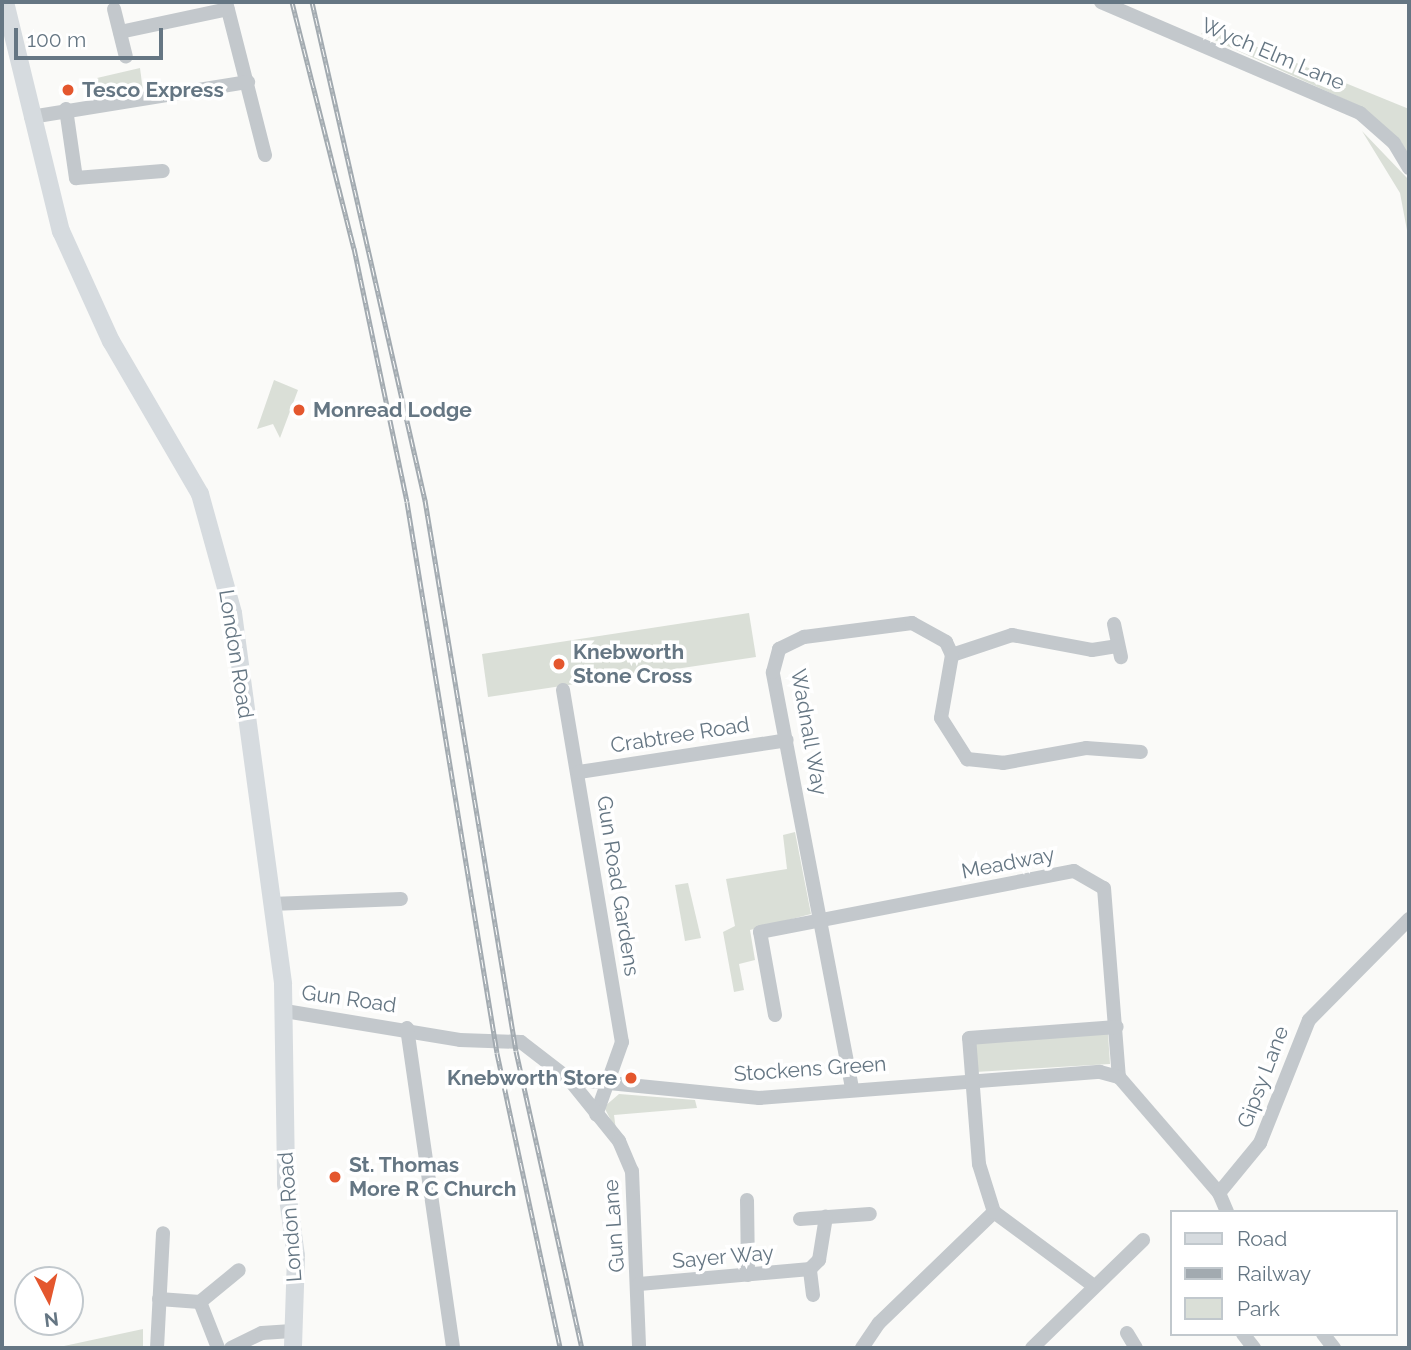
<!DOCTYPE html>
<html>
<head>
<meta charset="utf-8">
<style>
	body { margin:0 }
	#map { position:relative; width:1411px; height:1350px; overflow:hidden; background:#fafaf8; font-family:Raleway,sans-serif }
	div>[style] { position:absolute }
	.green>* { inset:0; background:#dadfd7 }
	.minor>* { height:14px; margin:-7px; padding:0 7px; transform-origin:7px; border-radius:7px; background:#c3c8cc }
	.major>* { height:18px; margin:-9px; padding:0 9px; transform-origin:9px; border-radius:9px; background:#d6dbdf }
	.rail>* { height:5px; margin-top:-2.5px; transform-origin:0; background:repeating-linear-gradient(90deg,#fff 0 8px,#a2aab0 0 16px); box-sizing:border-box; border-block:2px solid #a2aab0 }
	.dots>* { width:19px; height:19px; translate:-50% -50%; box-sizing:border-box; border:4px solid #fff; border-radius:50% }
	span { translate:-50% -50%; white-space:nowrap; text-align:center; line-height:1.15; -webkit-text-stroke:7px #fff; paint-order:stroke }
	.street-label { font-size:21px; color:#657683 }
	.poi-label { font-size:21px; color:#657683; font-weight:700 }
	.left { translate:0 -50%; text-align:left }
	.right { translate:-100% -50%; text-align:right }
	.frame { position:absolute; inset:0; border:4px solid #657683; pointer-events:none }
	.legend { position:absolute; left:1170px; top:1210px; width:228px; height:126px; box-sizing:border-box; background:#fff; border:2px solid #c1c8cd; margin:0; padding:9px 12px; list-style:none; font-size:21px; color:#657683 }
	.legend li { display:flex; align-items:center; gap:14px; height:35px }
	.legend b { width:35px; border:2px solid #c1c8cd }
	.north { position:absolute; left:14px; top:1266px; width:70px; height:70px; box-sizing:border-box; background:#fff; border:2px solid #c1c8cd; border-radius:50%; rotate:173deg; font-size:19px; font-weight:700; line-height:28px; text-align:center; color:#657683 }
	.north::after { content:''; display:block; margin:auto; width:24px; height:32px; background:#e4572e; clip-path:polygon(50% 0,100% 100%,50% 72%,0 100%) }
	.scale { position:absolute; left:14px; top:28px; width:149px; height:32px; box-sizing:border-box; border:4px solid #657683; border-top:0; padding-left:9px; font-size:21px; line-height:24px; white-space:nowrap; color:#657683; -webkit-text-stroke:5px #fff; paint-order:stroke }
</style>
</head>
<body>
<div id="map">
	<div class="green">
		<div style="clip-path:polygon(1208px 27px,1409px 109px,1409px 157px,1400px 140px,1357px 105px,1201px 34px)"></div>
		<div style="clip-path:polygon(140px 68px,143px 91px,99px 96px,97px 78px)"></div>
		<div style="clip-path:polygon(1362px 131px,1408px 179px,1409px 241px,1400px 193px)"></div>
		<div style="clip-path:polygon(274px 380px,298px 390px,280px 438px,273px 424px,257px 429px)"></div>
		<div style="clip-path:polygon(749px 613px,756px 657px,488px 697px,482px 654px)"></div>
		<div style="clip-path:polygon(795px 832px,811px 914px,750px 930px,755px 960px,739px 964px,744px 990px,734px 992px,723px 932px,735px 926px,726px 879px,787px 869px,783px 835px)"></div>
		<div style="clip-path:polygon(688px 883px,701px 938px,685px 941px,675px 885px)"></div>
		<div style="clip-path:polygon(1108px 1033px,1110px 1064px,975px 1072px,974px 1043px)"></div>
		<div style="clip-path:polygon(619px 1094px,695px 1100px,697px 1108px,614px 1115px,616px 1130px,604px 1107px)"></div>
		<div style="clip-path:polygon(143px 1329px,143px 1348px,58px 1348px,64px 1346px)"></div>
	</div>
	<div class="minor">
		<div style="left:226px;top:2px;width:158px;rotate:75.7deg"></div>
		<div style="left:1101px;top:2px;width:282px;rotate:23.2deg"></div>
		<div style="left:1360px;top:113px;width:45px;rotate:41.4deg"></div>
		<div style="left:1394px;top:143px;width:29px;rotate:59deg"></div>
		<div style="left:114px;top:9px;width:49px;rotate:76deg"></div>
		<div style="left:120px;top:32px;width:110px;rotate:-12deg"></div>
		<div style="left:66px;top:109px;width:70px;rotate:81.8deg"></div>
		<div style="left:76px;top:178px;width:87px;rotate:-4.6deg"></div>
		<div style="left:31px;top:117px;width:220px;rotate:-9.2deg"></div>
		<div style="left:1114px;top:624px;width:34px;rotate:78deg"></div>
		<div style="left:952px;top:655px;width:63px;rotate:-18.4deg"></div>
		<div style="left:1012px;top:635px;width:81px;rotate:10.6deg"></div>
		<div style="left:1092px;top:650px;width:25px;rotate:-9deg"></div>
		<div style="left:563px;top:690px;width:357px;rotate:80.5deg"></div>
		<div style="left:622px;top:1042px;width:77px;rotate:109.6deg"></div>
		<div style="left:579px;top:772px;width:210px;rotate:-8.7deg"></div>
		<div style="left:271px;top:904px;width:130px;rotate:-2.2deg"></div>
		<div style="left:285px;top:1011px;width:177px;rotate:9.4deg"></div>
		<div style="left:460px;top:1040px;width:61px;rotate:1.9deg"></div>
		<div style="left:521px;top:1042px;width:61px;rotate:37.6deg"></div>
		<div style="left:569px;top:1079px;width:80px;rotate:51.1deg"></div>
		<div style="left:619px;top:1141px;width:33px;rotate:67deg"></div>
		<div style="left:632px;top:1171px;width:177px;rotate:87.7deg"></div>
		<div style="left:775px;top:1015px;width:84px;rotate:-100.2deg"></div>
		<div style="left:760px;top:932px;width:320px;rotate:-11deg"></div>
		<div style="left:1074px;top:871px;width:34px;rotate:30deg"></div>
		<div style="left:1104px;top:888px;width:190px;rotate:85.5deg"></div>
		<div style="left:407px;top:1028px;width:323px;rotate:81.8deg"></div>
		<div style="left:569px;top:1079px;width:191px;rotate:5.7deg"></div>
		<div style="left:759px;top:1098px;width:342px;rotate:-4.4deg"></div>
		<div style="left:1100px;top:1072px;width:20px;rotate:15deg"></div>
		<div style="left:1119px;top:1077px;width:153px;rotate:49.2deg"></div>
		<div style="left:1219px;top:1193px;width:21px;rotate:67deg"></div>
		<div style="left:852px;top:1088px;width:423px;rotate:-100.8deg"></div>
		<div style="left:773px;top:672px;width:24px;rotate:-75deg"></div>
		<div style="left:779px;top:649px;width:28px;rotate:-26deg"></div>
		<div style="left:804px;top:637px;width:109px;rotate:-7.4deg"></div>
		<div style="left:912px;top:623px;width:39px;rotate:29deg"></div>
		<div style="left:946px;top:642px;width:14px;rotate:65deg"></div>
		<div style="left:952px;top:655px;width:64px;rotate:99.9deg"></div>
		<div style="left:941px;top:718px;width:49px;rotate:57.6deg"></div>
		<div style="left:967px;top:759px;width:36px;rotate:6deg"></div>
		<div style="left:1003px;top:763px;width:84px;rotate:-10.2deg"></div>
		<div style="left:1086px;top:748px;width:55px;rotate:4.2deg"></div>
		<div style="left:1219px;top:1193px;width:65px;rotate:-50.6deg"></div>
		<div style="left:1260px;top:1143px;width:132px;rotate:-68.3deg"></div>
		<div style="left:1309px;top:1020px;width:142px;rotate:-45.3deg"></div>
		<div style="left:747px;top:1200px;width:75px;rotate:89.2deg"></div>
		<div style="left:994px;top:1212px;width:124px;rotate:36.5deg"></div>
		<div style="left:800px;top:1219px;width:70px;rotate:-4.1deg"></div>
		<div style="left:639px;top:1284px;width:172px;rotate:-5deg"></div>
		<div style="left:813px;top:1295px;width:26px;rotate:-97deg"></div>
		<div style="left:810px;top:1269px;width:13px;rotate:-45deg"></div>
		<div style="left:819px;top:1260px;width:44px;rotate:-80.8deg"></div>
		<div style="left:159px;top:1299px;width:41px;rotate:4.2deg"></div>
		<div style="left:200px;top:1302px;width:49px;rotate:68.6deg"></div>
		<div style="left:200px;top:1302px;width:50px;rotate:-39.4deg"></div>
		<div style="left:1127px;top:1333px;width:17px;rotate:59deg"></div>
		<div style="left:1243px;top:1334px;width:18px;rotate:52deg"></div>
		<div style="left:1323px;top:1334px;width:18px;rotate:52deg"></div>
		<div style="left:157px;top:1348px;width:115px;rotate:-87deg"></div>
		<div style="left:231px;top:1348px;width:34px;rotate:-26deg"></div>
		<div style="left:262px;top:1333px;width:30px;rotate:-4deg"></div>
		<div style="left:862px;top:1348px;width:30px;rotate:-56deg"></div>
		<div style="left:879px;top:1323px;width:160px;rotate:-44deg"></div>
		<div style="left:994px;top:1212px;width:50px;rotate:-107.4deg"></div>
		<div style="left:979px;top:1164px;width:126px;rotate:-94.5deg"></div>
		<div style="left:969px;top:1038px;width:148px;rotate:-4.3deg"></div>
		<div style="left:1032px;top:1348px;width:155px;rotate:-44.2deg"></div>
	</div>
	<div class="major">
		<div style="left:5px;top:2px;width:236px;rotate:76.3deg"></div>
		<div style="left:61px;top:231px;width:121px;rotate:65.6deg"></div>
		<div style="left:111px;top:341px;width:177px;rotate:59.8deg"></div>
		<div style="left:200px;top:494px;width:123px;rotate:74.5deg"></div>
		<div style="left:233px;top:613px;width:374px;rotate:82.3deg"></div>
		<div style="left:283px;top:984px;width:200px;rotate:89.1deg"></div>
		<div style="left:286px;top:1184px;width:73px;rotate:82.1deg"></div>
		<div style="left:296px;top:1256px;width:92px;rotate:91.9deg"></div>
	</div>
	<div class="rail">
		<div style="left:292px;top:2px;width:254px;rotate:75.9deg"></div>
		<div style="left:354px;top:248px;width:259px;rotate:78.2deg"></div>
		<div style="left:407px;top:502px;width:558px;rotate:80.72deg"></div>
		<div style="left:497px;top:1053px;width:302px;rotate:77.9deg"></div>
		<div style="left:312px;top:2px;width:511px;rotate:77.22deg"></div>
		<div style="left:425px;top:500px;width:558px;rotate:80.62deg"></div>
		<div style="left:516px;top:1051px;width:304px;rotate:77.5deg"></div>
	</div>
	<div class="dots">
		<div style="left:68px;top:90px;background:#e4572e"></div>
		<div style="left:299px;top:410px;background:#e4572e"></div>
		<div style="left:559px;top:664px;background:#e4572e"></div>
		<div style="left:631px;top:1078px;background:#e4572e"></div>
		<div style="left:335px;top:1177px;background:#e4572e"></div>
	</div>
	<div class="street-label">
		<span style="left:1273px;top:54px;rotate:23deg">Wych Elm Lane</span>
		<span style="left:236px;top:654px;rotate:81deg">London Road</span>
		<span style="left:809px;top:732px;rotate:80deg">Wadnall Way</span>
		<span style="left:680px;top:735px;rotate:-9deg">Crabtree Road</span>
		<span style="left:1008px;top:863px;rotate:-11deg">Meadway</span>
		<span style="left:618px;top:886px;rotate:81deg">Gun Road Gardens</span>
		<span style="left:349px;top:999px;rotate:8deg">Gun Road</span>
		<span style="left:810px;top:1069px;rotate:-4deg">Stockens Green</span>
		<span style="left:1263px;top:1077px;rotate:-69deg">Gipsy Lane</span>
		<span style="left:290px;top:1217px;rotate:-94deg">London Road</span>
		<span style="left:614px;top:1226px;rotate:-94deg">Gun Lane</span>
		<span style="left:723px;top:1257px;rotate:-5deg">Sayer Way</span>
	</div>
	<div class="poi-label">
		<span class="left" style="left:82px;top:90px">Tesco Express</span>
		<span class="left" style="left:313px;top:410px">Monread Lodge</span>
		<span class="left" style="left:573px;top:664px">Knebworth<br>Stone Cross</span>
		<span class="right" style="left:617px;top:1078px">Knebworth Store</span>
		<span class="left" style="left:349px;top:1177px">St. Thomas<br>More R C Church</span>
	</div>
	<div class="frame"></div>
	<ul class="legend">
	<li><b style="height:9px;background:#d6dbdf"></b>Road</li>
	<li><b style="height:9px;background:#a2aab0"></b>Railway</li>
	<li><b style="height:19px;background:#dadfd7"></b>Park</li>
	</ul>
	<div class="north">N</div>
	<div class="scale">100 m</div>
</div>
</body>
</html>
